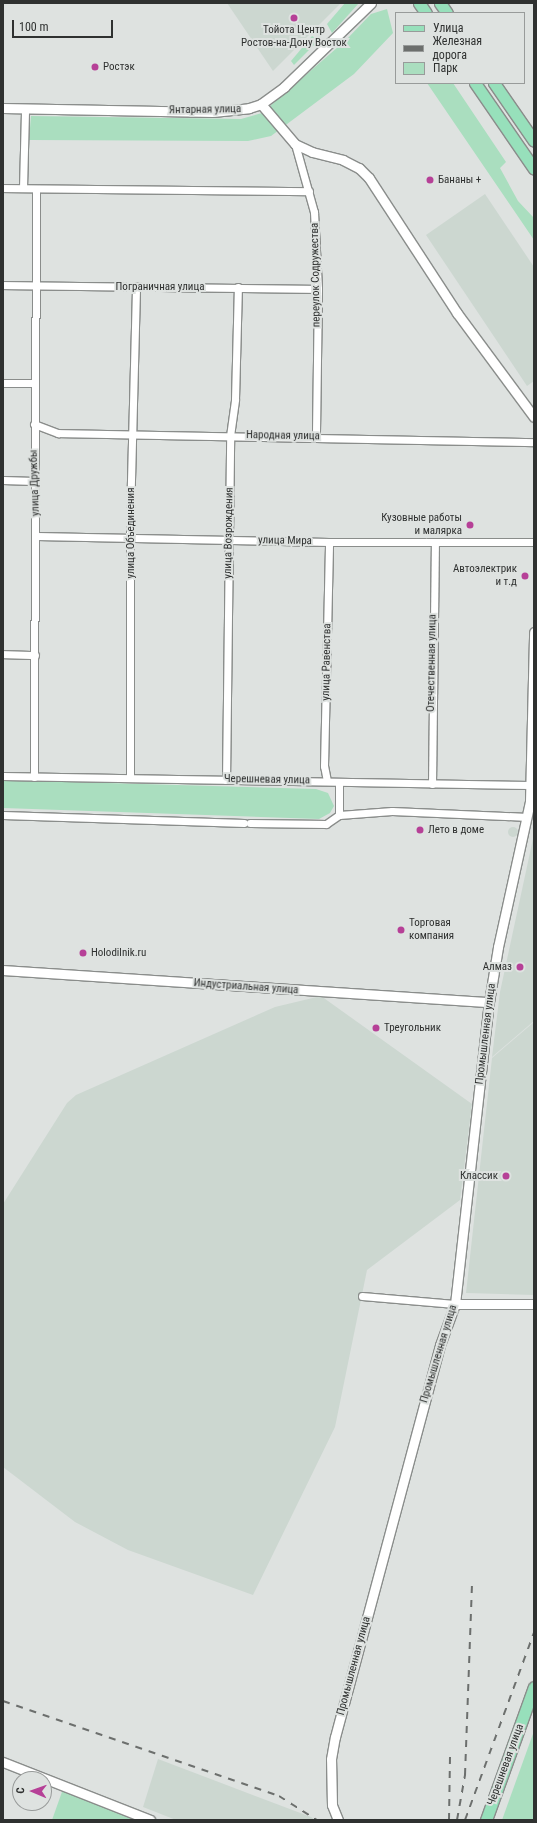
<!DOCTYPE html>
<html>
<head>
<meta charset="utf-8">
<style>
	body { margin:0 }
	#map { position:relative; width:537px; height:1823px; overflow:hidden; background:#dee2e0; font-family:"Roboto Condensed",sans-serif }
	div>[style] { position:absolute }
	.built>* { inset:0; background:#ccd7d0 }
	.round { border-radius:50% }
	.green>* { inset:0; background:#aadebf }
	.roads { filter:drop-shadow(1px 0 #8a8d8b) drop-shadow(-1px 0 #8a8d8b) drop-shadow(0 1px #8a8d8b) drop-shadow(0 -1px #8a8d8b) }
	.minor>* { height:7px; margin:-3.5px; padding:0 3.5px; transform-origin:3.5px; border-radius:3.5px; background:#fff }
	.tertiary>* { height:9px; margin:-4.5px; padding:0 4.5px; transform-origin:4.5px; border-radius:4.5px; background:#fff }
	.primary>* { height:11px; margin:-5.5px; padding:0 5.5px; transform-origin:5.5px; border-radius:5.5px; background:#97e0bb }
	.rail>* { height:2px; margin-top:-1px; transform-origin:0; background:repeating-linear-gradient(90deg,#6c6f6d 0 7px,transparent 0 14px) }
	.dots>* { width:11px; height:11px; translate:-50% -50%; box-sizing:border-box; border:2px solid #dee2e0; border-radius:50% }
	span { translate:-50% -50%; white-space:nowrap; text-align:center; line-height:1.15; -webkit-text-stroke:4px #dee2e0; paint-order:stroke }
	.poi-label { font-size:11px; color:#2f3130 }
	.left { translate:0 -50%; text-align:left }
	.right { translate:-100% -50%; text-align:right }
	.street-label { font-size:11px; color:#2f3130 }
	.frame { position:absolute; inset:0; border:4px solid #2f3130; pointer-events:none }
	.legend { position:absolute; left:395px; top:12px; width:130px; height:72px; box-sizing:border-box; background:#dee2e0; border:1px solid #989b9a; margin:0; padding:5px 7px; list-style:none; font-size:12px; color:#2f3130 }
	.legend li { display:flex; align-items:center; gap:8px; height:20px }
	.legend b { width:20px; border:1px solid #989b9a }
	.north { position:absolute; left:12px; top:1771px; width:40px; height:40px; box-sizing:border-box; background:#dee2e0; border:1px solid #989b9a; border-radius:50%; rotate:272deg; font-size:11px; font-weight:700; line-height:16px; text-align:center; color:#2f3130 }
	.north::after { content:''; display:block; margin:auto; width:14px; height:18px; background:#b64097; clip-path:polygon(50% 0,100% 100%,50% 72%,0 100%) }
	.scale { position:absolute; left:12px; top:20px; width:101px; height:18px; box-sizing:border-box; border:2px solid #2f3130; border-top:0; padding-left:5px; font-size:12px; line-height:14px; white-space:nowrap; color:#2f3130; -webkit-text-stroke:3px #dee2e0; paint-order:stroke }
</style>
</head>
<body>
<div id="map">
	<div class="built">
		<div style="clip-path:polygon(227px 3px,341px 3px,273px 71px)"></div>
		<div style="clip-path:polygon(485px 194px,534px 267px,534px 381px,527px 386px,426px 235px)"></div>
		<div class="round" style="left:508px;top:827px;width:10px;height:10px"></div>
		<div style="clip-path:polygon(534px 834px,534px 1021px,492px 1057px,500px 992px)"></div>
		<div style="clip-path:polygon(321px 996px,472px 1104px,460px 1200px,367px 1270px,335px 1427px,253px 1595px,128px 1550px,75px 1522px,3px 1467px,3px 1204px,67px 1103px,76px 1095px,275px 1007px)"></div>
		<div style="clip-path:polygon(534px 1022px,534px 1295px,466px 1293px,492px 1058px)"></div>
		<div style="clip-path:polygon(158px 1759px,311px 1817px,315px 1820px,176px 1820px,143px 1807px)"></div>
	</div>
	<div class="green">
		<div style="clip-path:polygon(345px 3px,359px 3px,332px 33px,327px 24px)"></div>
		<div style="clip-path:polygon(387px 9px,393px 33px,354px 74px,271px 136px,248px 141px,29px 140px,31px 116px,241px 119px,262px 113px,346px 40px,371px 14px)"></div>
		<div style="clip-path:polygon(312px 36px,319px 40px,294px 65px,291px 61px)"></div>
		<div style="clip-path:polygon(427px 83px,453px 83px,506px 162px,500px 168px,518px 201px,534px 218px,534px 240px)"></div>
		<div style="clip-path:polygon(3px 780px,316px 789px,328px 793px,334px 806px,330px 813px,319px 819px,3px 808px)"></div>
		<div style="clip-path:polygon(534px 1731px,534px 1820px,502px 1820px)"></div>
		<div style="clip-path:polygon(63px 1789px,144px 1820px,52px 1820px)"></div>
	</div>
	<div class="roads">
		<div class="minor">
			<div style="left:295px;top:144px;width:71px;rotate:74.4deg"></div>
			<div style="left:314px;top:212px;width:77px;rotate:87deg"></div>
			<div style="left:318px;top:289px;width:148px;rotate:90.8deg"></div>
			<div style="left:3px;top:188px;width:306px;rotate:0.6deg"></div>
			<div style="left:23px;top:188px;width:79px;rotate:-88.5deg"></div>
			<div style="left:3px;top:285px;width:315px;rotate:0.7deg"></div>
			<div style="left:3px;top:383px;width:31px"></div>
			<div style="left:34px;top:424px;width:26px;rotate:21deg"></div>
			<div style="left:58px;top:433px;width:476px;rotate:1.1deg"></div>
			<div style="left:3px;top:480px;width:31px;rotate:2deg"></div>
			<div style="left:37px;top:536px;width:292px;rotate:1.2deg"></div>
			<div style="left:329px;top:542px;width:205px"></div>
			<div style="left:3px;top:654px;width:32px;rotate:2deg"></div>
			<div style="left:3px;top:776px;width:528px;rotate:0.98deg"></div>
			<div style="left:34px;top:777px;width:588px;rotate:-89.81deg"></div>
			<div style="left:130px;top:778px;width:260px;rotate:-90deg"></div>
			<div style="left:130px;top:518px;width:231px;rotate:-88.5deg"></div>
			<div style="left:226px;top:780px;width:344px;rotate:-89.3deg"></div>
			<div style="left:230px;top:436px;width:37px;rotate:-82deg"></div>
			<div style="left:235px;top:399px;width:112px;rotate:-88.5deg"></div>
			<div style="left:327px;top:781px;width:15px;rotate:-101deg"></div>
			<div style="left:324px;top:766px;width:224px;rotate:-88.7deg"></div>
			<div style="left:432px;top:784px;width:242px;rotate:-89.3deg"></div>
			<div style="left:3px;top:815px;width:241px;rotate:1.9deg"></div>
			<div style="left:339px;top:815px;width:33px;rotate:-90deg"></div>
			<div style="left:250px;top:823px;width:76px;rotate:0.8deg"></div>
			<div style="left:326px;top:824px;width:16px;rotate:-35deg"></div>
			<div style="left:339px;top:815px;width:53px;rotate:-4.3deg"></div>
			<div style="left:392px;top:811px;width:135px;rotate:2.5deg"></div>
			<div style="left:362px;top:1296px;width:93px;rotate:4.9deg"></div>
		</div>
		<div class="tertiary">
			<div style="left:261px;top:104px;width:52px;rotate:49.6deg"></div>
			<div style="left:295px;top:144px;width:19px;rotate:25deg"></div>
			<div style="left:312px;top:152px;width:32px;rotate:14deg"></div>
			<div style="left:343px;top:160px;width:18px;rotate:27deg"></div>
			<div style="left:359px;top:168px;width:14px;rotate:45deg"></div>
			<div style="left:369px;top:178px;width:161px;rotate:56.9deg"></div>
			<div style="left:457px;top:313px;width:129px;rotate:53.5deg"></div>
			<div style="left:3px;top:108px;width:210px;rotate:1.1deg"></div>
			<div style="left:213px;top:112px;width:36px;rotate:-6deg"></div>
			<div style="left:249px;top:108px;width:13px;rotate:-18deg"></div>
			<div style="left:261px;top:104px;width:29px;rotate:-36deg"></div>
			<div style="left:284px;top:87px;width:121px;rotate:-44deg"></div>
			<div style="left:3px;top:970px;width:487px;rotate:3.8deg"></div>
			<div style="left:455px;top:1304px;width:79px"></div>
			<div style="left:3px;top:1762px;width:158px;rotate:21.5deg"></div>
			<div style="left:338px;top:1820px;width:16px;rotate:-112deg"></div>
			<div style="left:332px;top:1805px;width:46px;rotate:-91.2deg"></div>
			<div style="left:331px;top:1759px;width:22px;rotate:-80deg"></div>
			<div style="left:335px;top:1737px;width:406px;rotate:-75deg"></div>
			<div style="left:440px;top:1345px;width:44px;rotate:-69.9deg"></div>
			<div style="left:455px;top:1304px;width:304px;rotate:-83.6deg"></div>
			<div style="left:489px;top:1002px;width:56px;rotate:-80.7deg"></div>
			<div style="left:498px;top:947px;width:149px;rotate:-77.6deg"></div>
			<div style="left:530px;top:801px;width:169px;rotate:-88.6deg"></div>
		</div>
		<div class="primary">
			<div style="left:419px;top:3px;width:12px;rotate:55deg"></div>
			<div style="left:440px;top:3px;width:12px;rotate:55deg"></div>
			<div style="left:475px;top:83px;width:104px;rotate:55.5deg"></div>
			<div style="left:494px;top:83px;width:70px;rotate:55.4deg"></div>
			<div style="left:486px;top:1820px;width:141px;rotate:-70.2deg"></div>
		</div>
	</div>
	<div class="rail">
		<div style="left:3px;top:1701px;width:292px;rotate:19deg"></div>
		<div style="left:279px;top:1796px;width:45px;rotate:32.3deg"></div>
		<div style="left:449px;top:1820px;width:64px;rotate:-89.1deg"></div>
		<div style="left:457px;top:1820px;width:46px;rotate:-79.9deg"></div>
		<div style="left:465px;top:1775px;width:190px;rotate:-87.9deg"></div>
		<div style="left:465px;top:1820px;width:200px;rotate:-69.8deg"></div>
	</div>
	<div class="dots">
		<div style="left:294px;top:18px;background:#b64097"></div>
		<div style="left:95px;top:67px;background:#b64097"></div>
		<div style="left:430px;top:180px;background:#b64097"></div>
		<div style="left:470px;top:525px;background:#b64097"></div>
		<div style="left:525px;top:576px;background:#b64097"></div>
		<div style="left:420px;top:830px;background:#b64097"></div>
		<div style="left:401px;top:930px;background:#b64097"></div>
		<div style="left:83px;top:953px;background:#b64097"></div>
		<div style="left:520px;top:967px;background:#b64097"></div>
		<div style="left:376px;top:1028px;background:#b64097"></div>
		<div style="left:506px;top:1176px;background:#b64097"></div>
	</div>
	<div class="poi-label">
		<span style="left:294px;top:37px">Тойота Центр<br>Ростов-на-Дону Восток</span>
		<span class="left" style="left:103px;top:67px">Ростэк</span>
		<span class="left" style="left:438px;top:180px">Бананы +</span>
		<span class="right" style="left:462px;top:525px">Кузовные работы<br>и малярка</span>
		<span class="right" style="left:517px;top:576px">Автоэлектрик<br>и т.д</span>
		<span class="left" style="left:428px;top:830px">Лето в доме</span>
		<span class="left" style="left:409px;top:930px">Торговая<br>компания</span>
		<span class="left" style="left:91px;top:953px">Holodilnik.ru</span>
		<span class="right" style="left:512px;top:967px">Алмаз</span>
		<span class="left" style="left:384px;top:1028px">Треугольник</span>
		<span class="right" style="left:498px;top:1176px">Классик</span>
	</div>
	<div class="street-label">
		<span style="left:205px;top:110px;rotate:-1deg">Янтарная улица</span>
		<span style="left:316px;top:275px;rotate:-91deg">переулок Содружества</span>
		<span style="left:160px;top:287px">Пограничная улица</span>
		<span style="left:283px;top:436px;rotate:1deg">Народная улица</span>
		<span style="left:35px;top:483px;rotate:-92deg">улица Дружбы</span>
		<span style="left:131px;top:533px;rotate:-90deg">улица Объединения</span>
		<span style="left:229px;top:533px;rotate:-89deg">улица Возрождения</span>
		<span style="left:285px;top:541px;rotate:1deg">улица Мира</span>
		<span style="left:327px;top:662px;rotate:-89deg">улица Равенства</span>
		<span style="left:432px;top:663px;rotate:-89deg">Отечественная улица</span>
		<span style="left:267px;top:780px;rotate:1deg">Черешневая улица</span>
		<span style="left:246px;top:987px;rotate:4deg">Индустриальная улица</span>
		<span style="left:486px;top:1034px;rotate:-83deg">Промышленная улица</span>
		<span style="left:439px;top:1354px;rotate:-73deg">Промышленная улица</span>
		<span style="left:354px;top:1666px;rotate:-75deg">Промышленная улица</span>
		<span style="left:506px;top:1765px;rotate:-70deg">Черешневая улица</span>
	</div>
	<div class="frame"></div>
	<ul class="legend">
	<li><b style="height:5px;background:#97e0bb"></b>Улица</li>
	<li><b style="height:5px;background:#6c6f6d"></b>Железная дорога</li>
	<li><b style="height:11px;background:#aadebf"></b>Парк</li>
	</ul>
	<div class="north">С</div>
	<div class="scale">100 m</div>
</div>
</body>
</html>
